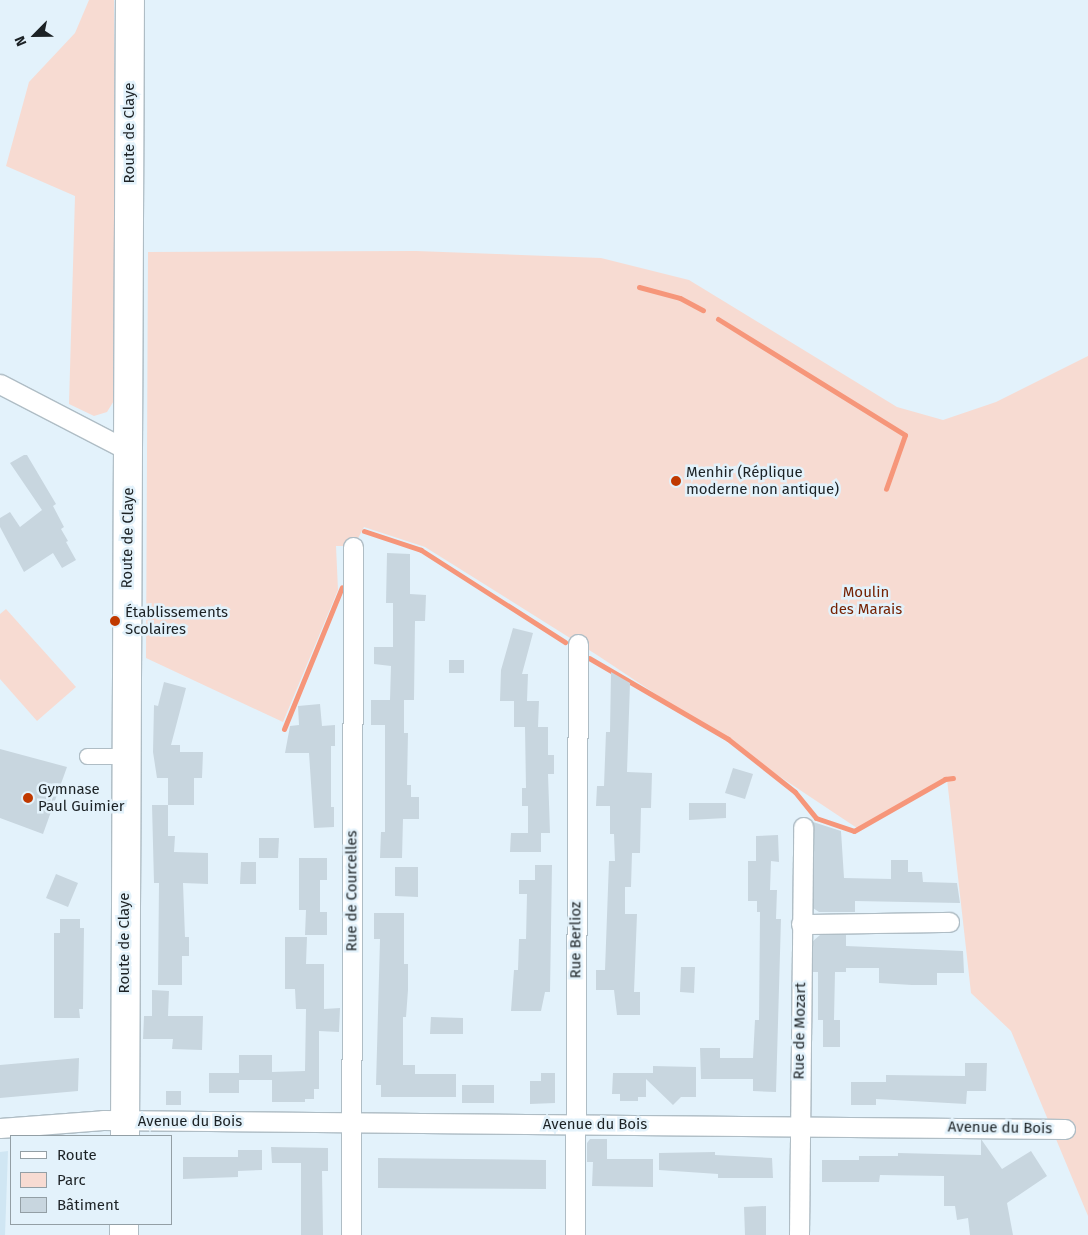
<!DOCTYPE html>
<html>
<head>
<meta charset="utf-8">
<style>
	body { margin:0 }
	#map { position:relative; width:1088px; height:1235px; overflow:hidden; background:#e3f2fb; font-family:"Fira Sans",sans-serif }
	div>[style] { position:absolute }
	.built>* { inset:0; background:#d0e6f3 }
	.green>* { inset:0; background:#f7dbd2 }
	.stream>* { height:5px; margin:-2.5px; padding:0 2.5px; transform-origin:2.5px; border-radius:2.5px; background:#f6967a }
	.building>* { inset:0; background:#c8d6df }
	.roads { filter:drop-shadow(1px 0 #afbdc5) drop-shadow(-1px 0 #afbdc5) drop-shadow(0 1px #afbdc5) drop-shadow(0 -1px #afbdc5) }
	.pedestrian>* { height:15px; margin:-7.5px; padding:0 7.5px; transform-origin:7.5px; border-radius:7.5px; background:#fff }
	.minor>* { height:19px; margin:-9.5px; padding:0 9.5px; transform-origin:9.5px; border-radius:9.5px; background:#fff }
	.secondary>* { height:28px; margin:-14px; padding:0 14px; transform-origin:14px; border-radius:14px; background:#fff }
	.dots>* { width:14px; height:14px; translate:-50% -50%; box-sizing:border-box; border:2px solid #e3f2fb; border-radius:50% }
	span { translate:-50% -50%; white-space:nowrap; text-align:center; line-height:1.15; -webkit-text-stroke:5px #e3f2fb; paint-order:stroke }
	.street-label { font-size:15px; color:#1c2225 }
	.poi-label { font-size:15px; color:#1c2225 }
	.left { translate:0 -50%; text-align:left }
	.park-label { font-size:15px; color:#752204 }
	.legend { position:absolute; left:10px; top:1135px; width:162px; height:90px; box-sizing:border-box; background:#e3f2fb; border:1px solid #939fa5; margin:0; padding:6px 9px; list-style:none; font-size:15px; color:#1c2225 }
	.legend li { display:flex; align-items:center; gap:10px; height:25px }
	.legend b { width:25px; border:1px solid #939fa5 }
	.north { position:absolute; left:10px; top:10px; width:50px; height:50px; -webkit-text-stroke:4px #e3f2fb; paint-order:stroke; rotate:247deg; font-size:14px; font-weight:700; line-height:20px; text-align:center; color:#1c2225 }
	.north::after { content:''; display:block; margin:auto; width:18px; height:22px; background:#1c2225; clip-path:polygon(50% 0,100% 100%,50% 72%,0 100%) }
</style>
</head>
<body>
<div id="map">
	<div class="built">
		<div style="clip-path:polygon(8px 1151px,5px 1235px,0 1235px,0 1152px)"></div>
	</div>
	<div class="green">
		<div style="clip-path:polygon(89px 0,114px 0,115px 399px,107px 412px,94px 416px,69px 404px,75px 196px,6px 166px,29px 82px,75px 33px)"></div>
		<div style="clip-path:polygon(416px 251px,601px 258px,689px 280px,897px 407px,943px 420px,996px 402px,1088px 356px,1088px 1216px,1011px 1031px,971px 993px,947px 779px,860px 830px,597px 655px,425px 547px,364px 527px,354px 546px,336px 546px,338px 590px,283px 722px,146px 658px,148px 252px)"></div>
		<div style="clip-path:polygon(6px 609px,76px 687px,37px 721px,0 679px,0 614px)"></div>
	</div>
	<div class="stream">
		<div style="left:639px;top:287px;width:42px;rotate:15deg"></div>
		<div style="left:680px;top:298px;width:26px;rotate:28deg"></div>
		<div style="left:718px;top:319px;width:220px;rotate:31.8deg"></div>
		<div style="left:905px;top:435px;width:57px;rotate:109.4deg"></div>
		<div style="left:364px;top:531px;width:60px;rotate:18.4deg"></div>
		<div style="left:421px;top:550px;width:171px;rotate:32.6deg"></div>
		<div style="left:589px;top:658px;width:161px;rotate:30.2deg"></div>
		<div style="left:728px;top:739px;width:85px;rotate:38.3deg"></div>
		<div style="left:795px;top:792px;width:33px;rotate:51deg"></div>
		<div style="left:816px;top:818px;width:40px;rotate:18.9deg"></div>
		<div style="left:854px;top:831px;width:105px;rotate:-29.7deg"></div>
		<div style="left:945px;top:779px;width:8px;rotate:-7deg"></div>
		<div style="left:284px;top:729px;width:153px;rotate:-67.8deg"></div>
	</div>
	<div class="building">
		<div style="clip-path:polygon(24px 455px,27px 455px,56px 504px,53px 506px,64px 527px,61px 529px,68px 541px,66px 542px,76px 560px,62px 568px,53px 553px,24px 572px,0 527px,0 518px,10px 512px,20px 527px,42px 510px,10px 463px)"></div>
		<div style="clip-path:polygon(387px 553px,410px 554px,410px 594px,426px 595px,425px 621px,415px 621px,414px 700px,404px 700px,404px 733px,408px 733px,407px 785px,411px 785px,411px 797px,419px 797px,419px 819px,403px 819px,402px 858px,380px 858px,381px 832px,385px 832px,385px 725px,371px 725px,371px 700px,390px 700px,391px 666px,374px 664px,374px 647px,393px 647px,393px 603px,386px 603px)"></div>
		<div style="clip-path:polygon(513px 628px,533px 633px,522px 674px,528px 674px,527px 701px,539px 701px,538px 727px,548px 727px,548px 755px,554px 755px,554px 774px,548px 774px,550px 833px,541px 833px,541px 852px,510px 852px,511px 833px,528px 833px,528px 806px,522px 806px,522px 788px,526px 788px,525px 727px,514px 727px,514px 701px,500px 701px,501px 670px)"></div>
		<div style="clip-path:polygon(449px 660px,464px 660px,464px 673px,449px 673px)"></div>
		<div style="clip-path:polygon(611px 672px,630px 683px,627px 772px,652px 773px,651px 808px,641px 808px,640px 853px,632px 853px,631px 887px,625px 887px,625px 914px,637px 914px,634px 992px,640px 992px,640px 1015px,617px 1015px,614px 990px,596px 990px,596px 970px,605px 970px,609px 861px,615px 861px,614px 834px,610px 834px,610px 806px,596px 806px,597px 786px,604px 786px,606px 732px,610px 732px)"></div>
		<div style="clip-path:polygon(164px 682px,186px 688px,171px 745px,180px 745px,180px 752px,203px 752px,202px 778px,194px 778px,194px 805px,168px 805px,168px 836px,175px 836px,174px 852px,208px 853px,208px 884px,183px 883px,185px 937px,189px 937px,189px 956px,182px 956px,182px 985px,158px 985px,159px 883px,154px 883px,152px 805px,168px 805px,168px 778px,157px 778px,153px 752px,154px 705px,158px 706px)"></div>
		<div style="clip-path:polygon(320px 704px,322px 726px,335px 725px,335px 746px,331px 746px,331px 807px,334px 807px,334px 827px,314px 828px,309px 753px,285px 753px,290px 726px,299px 725px,298px 706px)"></div>
		<div style="clip-path:polygon(0 749px,67px 767px,43px 834px,0 818px)"></div>
		<div style="clip-path:polygon(733px 768px,753px 774px,745px 799px,725px 793px)"></div>
		<div style="clip-path:polygon(689px 803px,726px 803px,726px 818px,689px 820px)"></div>
		<div style="clip-path:polygon(813px 822px,841px 831px,844px 878px,891px 879px,891px 860px,908px 860px,908px 872px,922px 872px,923px 882px,957px 883px,960px 903px,855px 901px,855px 912px,819px 912px,813px 908px)"></div>
		<div style="clip-path:polygon(778px 835px,779px 862px,771px 861px,770px 890px,777px 890px,776px 919px,781px 919px,776px 1092px,753px 1091px,753px 1079px,701px 1079px,700px 1048px,720px 1048px,720px 1058px,753px 1058px,755px 1020px,759px 1020px,760px 912px,757px 912px,757px 901px,748px 901px,748px 861px,756px 861px,756px 836px)"></div>
		<div style="clip-path:polygon(259px 838px,279px 838px,278px 858px,259px 858px)"></div>
		<div style="clip-path:polygon(299px 858px,327px 858px,327px 880px,320px 880px,320px 912px,327px 912px,327px 935px,305px 935px,306px 910px,299px 910px)"></div>
		<div style="clip-path:polygon(241px 862px,256px 862px,256px 884px,240px 884px)"></div>
		<div style="clip-path:polygon(535px 865px,552px 865px,550px 992px,545px 992px,541px 1011px,511px 1011px,514px 970px,518px 970px,519px 939px,526px 939px,527px 894px,519px 894px,519px 880px,535px 880px)"></div>
		<div style="clip-path:polygon(395px 867px,418px 867px,418px 897px,395px 896px)"></div>
		<div style="clip-path:polygon(56px 874px,78px 883px,68px 907px,46px 898px)"></div>
		<div style="clip-path:polygon(374px 913px,404px 913px,404px 964px,408px 964px,408px 990px,406px 1017px,403px 1017px,403px 1065px,415px 1065px,415px 1074px,456px 1074px,456px 1097px,381px 1097px,381px 1085px,376px 1085px,380px 939px,374px 939px)"></div>
		<div style="clip-path:polygon(60px 919px,80px 919px,80px 928px,84px 928px,83px 1009px,79px 1009px,80px 1018px,54px 1018px,54px 933px,60px 933px)"></div>
		<div style="clip-path:polygon(820px 935px,846px 935px,846px 946px,963px 951px,964px 973px,937px 973px,937px 985px,912px 985px,879px 983px,879px 968px,846px 968px,846px 972px,835px 972px,834px 1020px,818px 1020px,818px 972px,813px 972px,813px 941px)"></div>
		<div style="clip-path:polygon(285px 937px,307px 937px,306px 964px,324px 964px,324px 1009px,340px 1008px,339px 1032px,319px 1031px,319px 1089px,314px 1089px,314px 1099px,305px 1099px,305px 1102px,272px 1102px,272px 1072px,305px 1071px,306px 1009px,296px 1009px,295px 989px,285px 989px)"></div>
		<div style="clip-path:polygon(681px 967px,695px 967px,694px 993px,680px 992px)"></div>
		<div style="clip-path:polygon(152px 990px,169px 991px,168px 1016px,203px 1016px,202px 1050px,172px 1049px,173px 1039px,143px 1039px,144px 1016px,152px 1016px)"></div>
		<div style="clip-path:polygon(431px 1017px,463px 1018px,463px 1034px,430px 1034px)"></div>
		<div style="clip-path:polygon(823px 1020px,840px 1020px,840px 1047px,823px 1047px)"></div>
		<div style="clip-path:polygon(239px 1055px,272px 1055px,272px 1080px,239px 1080px)"></div>
		<div style="clip-path:polygon(79px 1058px,78px 1091px,0 1098px,0 1065px)"></div>
		<div style="clip-path:polygon(965px 1063px,987px 1063px,986px 1091px,967px 1091px,966px 1104px,876px 1099px,876px 1105px,851px 1105px,851px 1082px,886px 1082px,886px 1075px,965px 1076px)"></div>
		<div style="clip-path:polygon(653px 1066px,696px 1067px,696px 1097px,681px 1097px,673px 1105px,646px 1079px,646px 1097px,638px 1097px,638px 1101px,620px 1101px,620px 1094px,612px 1094px,613px 1073px,653px 1073px)"></div>
		<div style="clip-path:polygon(209px 1073px,239px 1073px,239px 1093px,209px 1093px)"></div>
		<div style="clip-path:polygon(541px 1073px,555px 1073px,555px 1103px,530px 1104px,530px 1081px,541px 1081px)"></div>
		<div style="clip-path:polygon(462px 1085px,494px 1085px,494px 1103px,462px 1103px)"></div>
		<div style="clip-path:polygon(166px 1091px,181px 1091px,181px 1105px,166px 1105px)"></div>
		<div style="clip-path:polygon(590px 1139px,607px 1139px,607px 1159px,653px 1159px,653px 1187px,592px 1186px,593px 1162px,587px 1162px,587px 1143px)"></div>
		<div style="clip-path:polygon(981px 1139px,1002px 1169px,1031px 1151px,1047px 1176px,1007px 1203px,1013px 1235px,970px 1235px,968px 1218px,957px 1220px,955px 1206px,944px 1206px,944px 1176px,880px 1175px,879px 1182px,822px 1182px,822px 1160px,859px 1160px,859px 1156px,898px 1156px,898px 1153px,981px 1155px)"></div>
		<div style="clip-path:polygon(271px 1147px,328px 1148px,328px 1171px,322px 1171px,323px 1235px,301px 1235px,301px 1163px,272px 1163px)"></div>
		<div style="clip-path:polygon(238px 1150px,262px 1150px,262px 1170px,238px 1171px,238px 1177px,183px 1179px,183px 1157px,238px 1157px)"></div>
		<div style="clip-path:polygon(715px 1152px,715px 1155px,772px 1158px,773px 1178px,718px 1178px,718px 1174px,659px 1170px,659px 1153px)"></div>
		<div style="clip-path:polygon(378px 1158px,546px 1160px,546px 1189px,378px 1188px)"></div>
		<div style="clip-path:polygon(766px 1206px,766px 1235px,745px 1235px,744px 1207px)"></div>
	</div>
	<div class="roads">
		<div class="pedestrian">
			<div style="left:87px;top:756px;width:39px"></div>
		</div>
		<div class="minor">
			<div style="left:0;top:384px;width:145px;rotate:27.4deg"></div>
			<div style="left:801px;top:924px;width:148px;rotate:-0.8deg"></div>
			<div style="left:0;top:1128px;width:103px;rotate:-4.4deg"></div>
			<div style="left:103px;top:1120px;width:962px;rotate:0.54deg"></div>
			<div style="left:351px;top:1235px;width:688px;rotate:-89.83deg"></div>
			<div style="left:575px;top:1235px;width:591px;rotate:-89.71deg"></div>
			<div style="left:799px;top:1235px;width:408px;rotate:-89.4deg"></div>
		</div>
		<div class="secondary">
			<div style="left:125px;top:1136px;width:1136px;rotate:-89.75deg"></div>
			<div style="left:124px;top:1235px;width:11px;rotate:-90deg"></div>
		</div>
	</div>
	<div class="dots">
		<div style="left:676px;top:481px;background:#c03900"></div>
		<div style="left:115px;top:621px;background:#c03900"></div>
		<div style="left:28px;top:798px;background:#c03900"></div>
	</div>
	<div class="street-label">
		<span style="left:130px;top:133px;rotate:-90deg">Route de Claye</span>
		<span style="left:128px;top:538px;rotate:-89deg">Route de Claye</span>
		<span style="left:352px;top:891px;rotate:-90deg">Rue de Courcelles</span>
		<span style="left:576px;top:940px;rotate:-90deg">Rue Berlioz</span>
		<span style="left:125px;top:943px;rotate:-90deg">Route de Claye</span>
		<span style="left:800px;top:1031px;rotate:-89deg">Rue de Mozart</span>
		<span style="left:190px;top:1122px">Avenue du Bois</span>
		<span style="left:595px;top:1125px">Avenue du Bois</span>
		<span style="left:1000px;top:1128px;rotate:1deg">Avenue du Bois</span>
	</div>
	<div class="poi-label">
		<span class="left" style="left:686px;top:481px">Menhir (Réplique<br>moderne non antique)</span>
		<span class="left" style="left:125px;top:621px">Établissements<br>Scolaires</span>
		<span class="left" style="left:38px;top:798px">Gymnase<br>Paul Guimier</span>
	</div>
	<div class="park-label">
		<span style="left:866px;top:601px">Moulin<br>des Marais</span>
	</div>
	<ul class="legend">
	<li><b style="height:6px;background:#fff"></b>Route</li>
	<li><b style="height:14px;background:#f7dbd2"></b>Parc</li>
	<li><b style="height:14px;background:#c8d6df"></b>Bâtiment</li>
	</ul>
	<div class="north">N</div>
</div>
</body>
</html>
